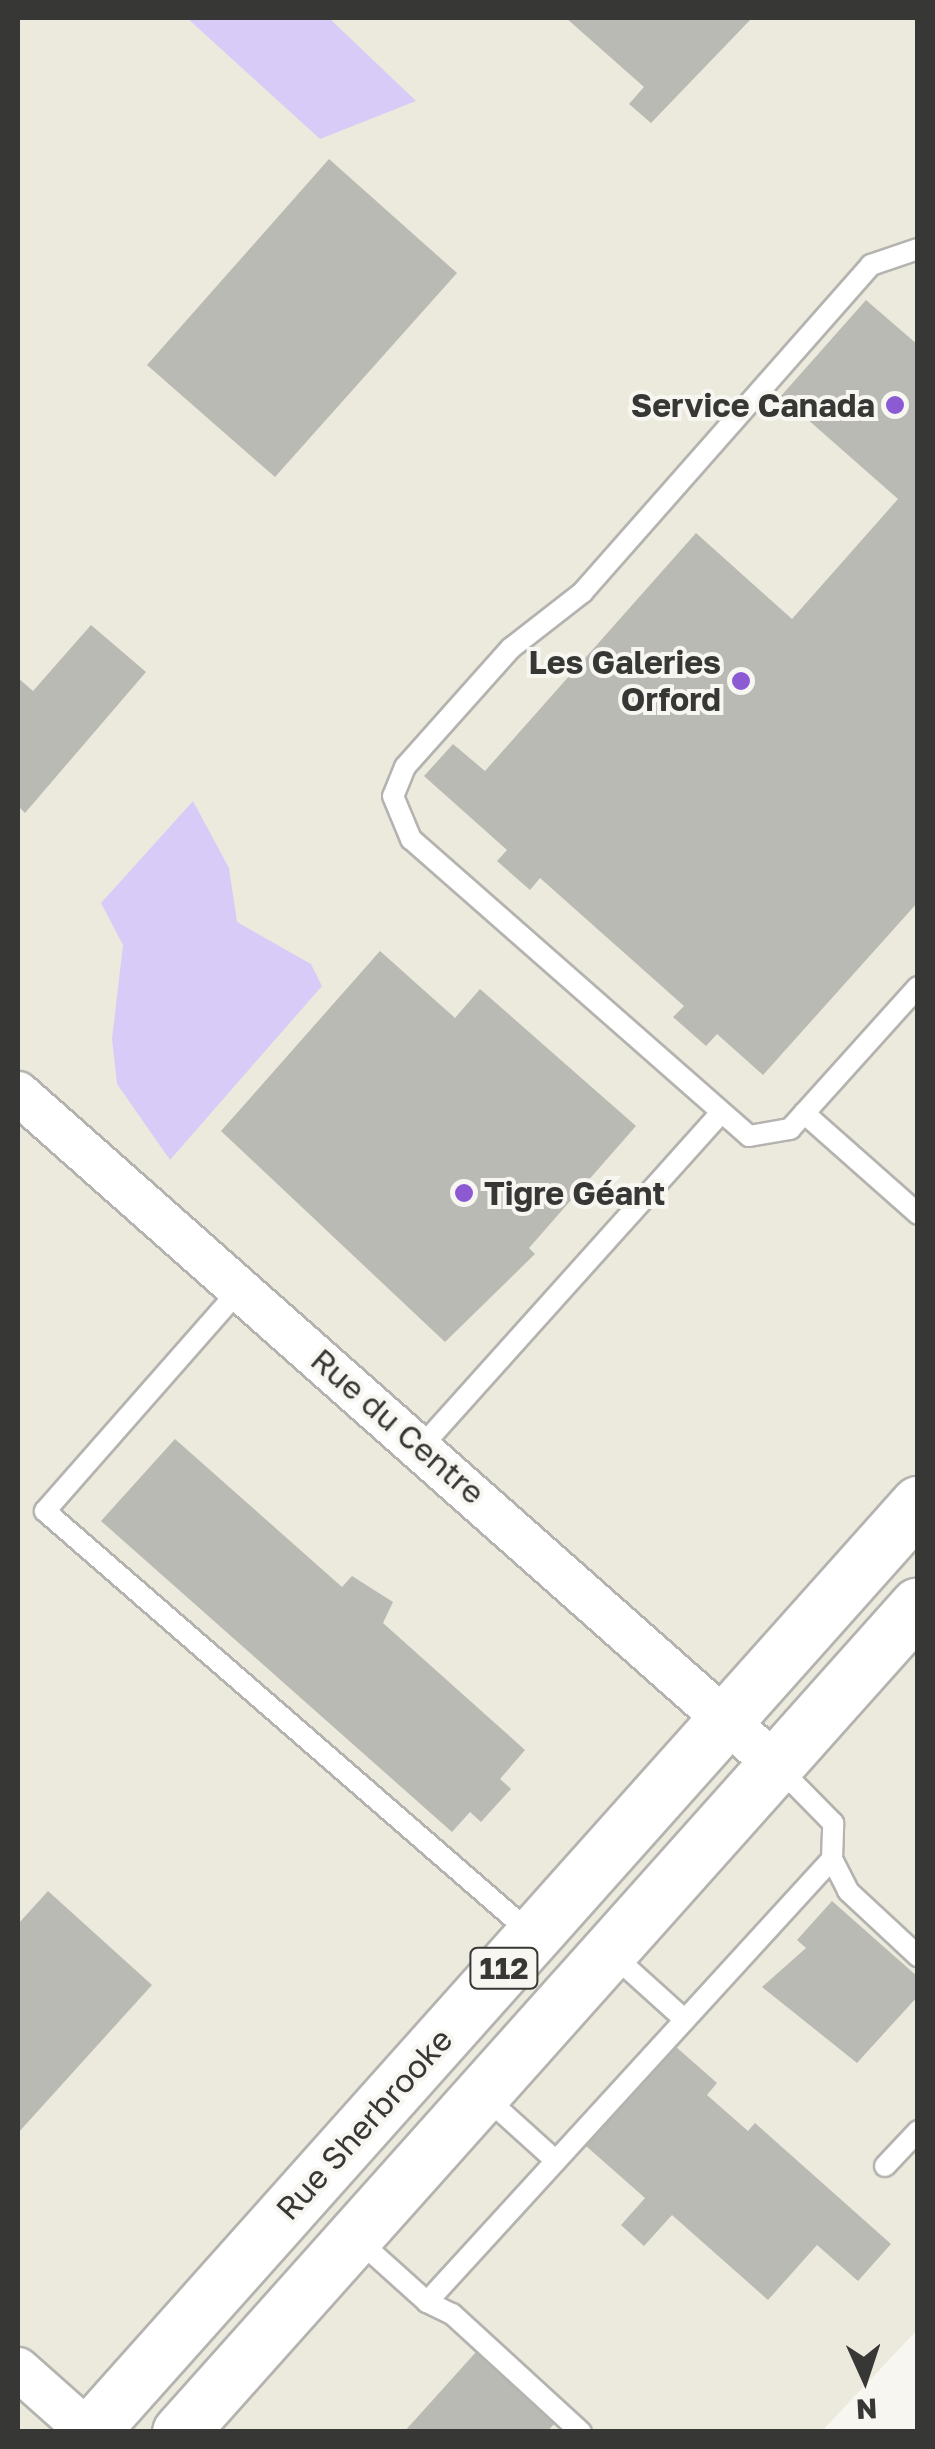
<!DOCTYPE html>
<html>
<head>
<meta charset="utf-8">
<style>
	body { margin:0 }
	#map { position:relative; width:935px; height:2449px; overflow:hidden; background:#f7f6f1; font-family:"Golos Text",sans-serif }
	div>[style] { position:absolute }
	.built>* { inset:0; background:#eceadd }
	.green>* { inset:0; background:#d9cbf8 }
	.building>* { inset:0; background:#babab5 }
	.roads { filter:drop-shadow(2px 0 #b4b3af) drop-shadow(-2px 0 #b4b3af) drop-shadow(0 2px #b4b3af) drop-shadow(0 -2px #b4b3af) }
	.service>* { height:20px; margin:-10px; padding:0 10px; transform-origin:10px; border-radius:10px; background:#fff }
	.minor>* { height:42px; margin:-21px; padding:0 21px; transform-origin:21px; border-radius:21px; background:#fff }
	.primary>* { height:55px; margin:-27.5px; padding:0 27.5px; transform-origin:27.5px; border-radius:27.5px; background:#fff }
	.dots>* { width:28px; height:28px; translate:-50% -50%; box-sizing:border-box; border:5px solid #f7f6f1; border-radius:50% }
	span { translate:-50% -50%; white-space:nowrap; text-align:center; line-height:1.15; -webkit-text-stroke:8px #f7f6f1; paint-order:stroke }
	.shield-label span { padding:2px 8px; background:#f7f6f1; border:2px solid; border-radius:8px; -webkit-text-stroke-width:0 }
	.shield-label { font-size:30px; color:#373735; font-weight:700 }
	.poi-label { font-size:32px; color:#373735; font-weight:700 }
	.right { translate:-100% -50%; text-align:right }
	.left { translate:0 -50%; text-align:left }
	.street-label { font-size:32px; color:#373735 }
	.frame { position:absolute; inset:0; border:20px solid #373735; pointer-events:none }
	.north { position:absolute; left:815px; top:2329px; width:100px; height:100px; -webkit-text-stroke:8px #f7f6f1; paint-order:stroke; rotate:177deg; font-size:28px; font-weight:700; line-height:40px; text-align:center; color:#373735 }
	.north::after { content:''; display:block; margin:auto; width:35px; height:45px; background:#373735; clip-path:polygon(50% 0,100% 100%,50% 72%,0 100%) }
</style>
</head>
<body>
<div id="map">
	<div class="built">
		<div style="clip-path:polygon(18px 18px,917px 18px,918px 2329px,822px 2431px,18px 2431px)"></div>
	</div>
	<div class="green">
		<div style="clip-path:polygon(187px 18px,329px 18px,416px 101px,320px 139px)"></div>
		<div style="clip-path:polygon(193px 801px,229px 868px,237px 922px,311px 964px,322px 986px,170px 1160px,117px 1084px,112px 1039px,123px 945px,101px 903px)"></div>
	</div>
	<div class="building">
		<div style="clip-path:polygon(566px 18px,752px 18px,651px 123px,629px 104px,644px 87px)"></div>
		<div style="clip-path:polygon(329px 159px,457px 273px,275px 477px,147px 365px)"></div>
		<div style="clip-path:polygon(866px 300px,918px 345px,918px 902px,763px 1075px,717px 1034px,706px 1046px,673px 1017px,684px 1006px,540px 878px,530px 890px,497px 861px,507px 850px,424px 776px,453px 744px,485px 771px,696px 533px,792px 619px,898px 499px,781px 396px)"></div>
		<div style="clip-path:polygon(91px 625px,146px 672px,25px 813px,18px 806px,18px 678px,33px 691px)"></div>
		<div style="clip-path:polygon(380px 951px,455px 1018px,480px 989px,636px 1126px,529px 1248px,535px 1254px,445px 1342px,221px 1131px)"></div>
		<div style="clip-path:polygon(175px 1439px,342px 1587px,352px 1576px,393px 1602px,383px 1623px,525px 1750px,500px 1779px,511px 1789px,481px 1822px,470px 1812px,452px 1832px,101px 1521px)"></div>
		<div style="clip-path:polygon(48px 1891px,152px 1985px,18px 2133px,18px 1924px)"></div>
		<div style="clip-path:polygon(832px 1901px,918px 1977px,918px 1996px,857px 2063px,762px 1987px,806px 1948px,797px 1940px)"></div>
		<div style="clip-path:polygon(675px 2046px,717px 2083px,707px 2095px,748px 2131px,755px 2123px,891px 2244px,858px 2281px,817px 2245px,768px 2300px,672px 2215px,644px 2246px,621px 2225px,645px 2198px,586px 2146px)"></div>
		<div style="clip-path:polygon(476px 2352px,555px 2423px,547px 2432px,404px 2432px)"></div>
	</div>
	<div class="roads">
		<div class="service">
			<div style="left:918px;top:249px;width:50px;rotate:161.2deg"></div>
			<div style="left:871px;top:265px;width:436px;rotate:131.4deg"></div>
			<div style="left:583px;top:592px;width:91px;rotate:142.1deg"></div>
			<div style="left:511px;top:648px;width:159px;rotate:131.7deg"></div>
			<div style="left:405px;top:767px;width:31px;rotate:112deg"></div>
			<div style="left:393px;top:796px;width:47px;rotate:67.3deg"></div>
			<div style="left:411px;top:839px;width:450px;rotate:41.3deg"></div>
			<div style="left:749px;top:1136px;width:42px;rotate:-9.7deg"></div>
			<div style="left:790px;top:1129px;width:191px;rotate:-48deg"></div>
			<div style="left:804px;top:1113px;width:152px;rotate:41.5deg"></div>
			<div style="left:241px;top:1288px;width:297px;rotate:131.3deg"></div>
			<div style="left:45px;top:1511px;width:646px;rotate:40.99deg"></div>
			<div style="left:422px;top:1446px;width:446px;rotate:-48.1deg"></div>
			<div style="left:832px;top:1859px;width:36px;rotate:63deg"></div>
			<div style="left:848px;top:1891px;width:96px;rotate:42.9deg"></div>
			<div style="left:612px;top:1954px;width:98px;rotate:42.1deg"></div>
			<div style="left:483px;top:2095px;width:98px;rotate:42.1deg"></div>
			<div style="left:885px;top:2166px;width:48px;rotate:-46.7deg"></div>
			<div style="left:356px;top:2238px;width:96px;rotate:42deg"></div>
			<div style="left:427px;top:2302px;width:600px;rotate:-47.57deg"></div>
			<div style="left:832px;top:1859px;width:36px;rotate:-88deg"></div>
			<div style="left:833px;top:1823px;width:81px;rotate:-134.5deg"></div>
			<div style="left:427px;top:2302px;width:28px;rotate:26deg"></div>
			<div style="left:452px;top:2314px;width:175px;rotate:42.5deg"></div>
		</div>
		<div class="minor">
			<div style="left:18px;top:1093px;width:1012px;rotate:41.55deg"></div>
			<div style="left:18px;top:2369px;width:95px;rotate:41.6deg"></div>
		</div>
		<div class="primary">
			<div style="left:90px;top:2432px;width:1244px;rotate:-48.26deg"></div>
			<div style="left:180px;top:2432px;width:1108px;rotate:-48.25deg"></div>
		</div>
	</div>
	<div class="dots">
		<div style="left:895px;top:405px;background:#8c5bd4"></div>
		<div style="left:741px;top:681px;background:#8c5bd4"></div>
		<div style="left:464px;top:1193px;background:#8c5bd4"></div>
	</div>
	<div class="shield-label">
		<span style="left:504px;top:1968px">112</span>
	</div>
	<div class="poi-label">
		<span class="right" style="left:875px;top:405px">Service Canada</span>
		<span class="right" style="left:721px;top:681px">Les Galeries<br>Orford</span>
		<span class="left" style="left:484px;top:1193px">Tigre Géant</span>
	</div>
	<div class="street-label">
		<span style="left:398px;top:1426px;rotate:41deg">Rue du Centre</span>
		<span style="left:364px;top:2124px;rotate:-48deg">Rue Sherbrooke</span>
	</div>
	<div class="frame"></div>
	<div class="north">N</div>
</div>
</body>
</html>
